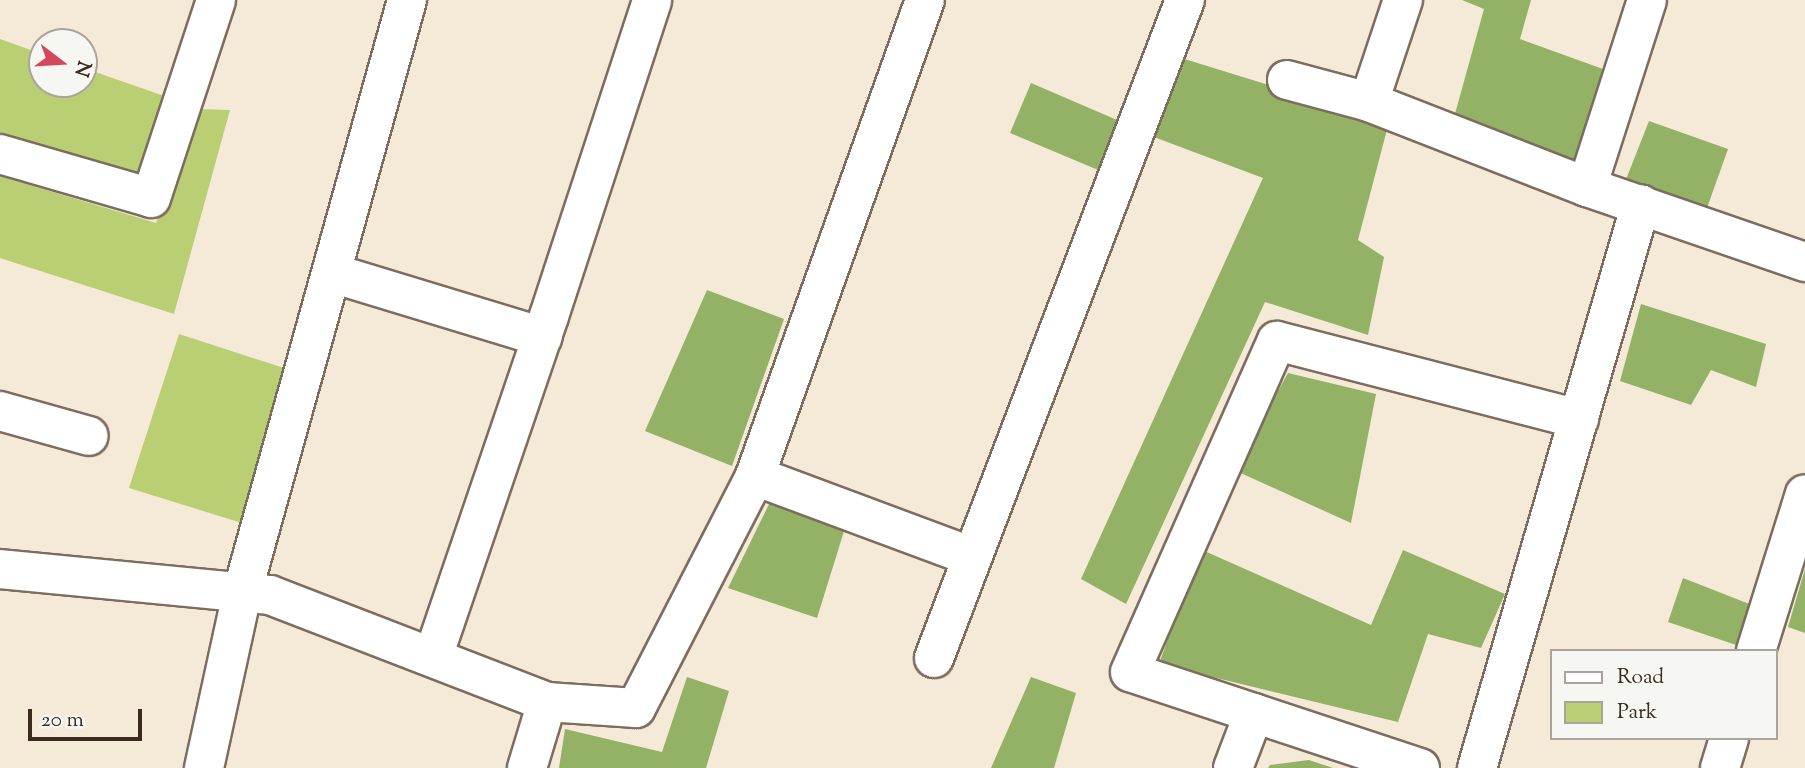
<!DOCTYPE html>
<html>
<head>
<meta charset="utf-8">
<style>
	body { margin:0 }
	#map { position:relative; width:1805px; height:768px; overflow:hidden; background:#f5e9d8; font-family:"Sorts Mill Goudy",serif }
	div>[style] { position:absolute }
	.green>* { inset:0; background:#bacf73 }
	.forest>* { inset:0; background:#93b265 }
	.roads { filter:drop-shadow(2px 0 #7c6d5f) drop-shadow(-2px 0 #7c6d5f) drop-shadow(0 2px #7c6d5f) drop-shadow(0 -2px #7c6d5f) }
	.street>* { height:38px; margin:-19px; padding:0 19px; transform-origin:19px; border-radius:19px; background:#fff }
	span { translate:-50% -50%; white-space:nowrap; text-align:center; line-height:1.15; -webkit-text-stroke:5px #f6f6f2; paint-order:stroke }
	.legend { position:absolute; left:1550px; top:649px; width:228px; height:91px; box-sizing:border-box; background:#f6f6f2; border:2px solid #aba49d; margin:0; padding:9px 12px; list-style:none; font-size:21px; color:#3b2a1e }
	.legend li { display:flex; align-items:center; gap:14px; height:35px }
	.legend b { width:35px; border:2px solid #aba49d }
	.north { position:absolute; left:28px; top:28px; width:70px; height:70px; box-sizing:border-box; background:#f6f6f2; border:2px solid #aba49d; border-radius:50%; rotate:107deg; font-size:19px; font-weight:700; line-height:28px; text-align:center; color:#3b2a1e }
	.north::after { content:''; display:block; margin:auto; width:24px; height:32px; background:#d1495b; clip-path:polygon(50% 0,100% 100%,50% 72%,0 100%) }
	.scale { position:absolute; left:28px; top:709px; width:114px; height:32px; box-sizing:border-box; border:4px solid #3b2a1e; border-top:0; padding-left:9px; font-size:21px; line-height:24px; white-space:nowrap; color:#3b2a1e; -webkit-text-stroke:5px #f6f6f2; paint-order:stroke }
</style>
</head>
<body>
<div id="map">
	<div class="green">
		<div style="clip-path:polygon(0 39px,42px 54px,42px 84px,84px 84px,84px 68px,167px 97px,143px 180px,0 138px)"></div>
		<div style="clip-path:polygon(197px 109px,230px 110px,174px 314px,0 258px,0 176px,156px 223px)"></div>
		<div style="clip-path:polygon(179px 334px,287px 369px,245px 524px,129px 488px)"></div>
	</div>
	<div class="forest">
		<div style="clip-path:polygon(1462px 0,1531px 0,1520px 39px,1614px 73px,1580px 173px,1453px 121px,1484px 9px)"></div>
		<div style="clip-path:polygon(1178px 57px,1389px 122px,1358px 240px,1384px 257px,1368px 335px,1265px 302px,1126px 604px,1081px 579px,1263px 178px,1146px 134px)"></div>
		<div style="clip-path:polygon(1031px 83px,1131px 126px,1110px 175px,1010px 133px)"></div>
		<div style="clip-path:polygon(1649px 121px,1728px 149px,1707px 208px,1625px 182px)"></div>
		<div style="clip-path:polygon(707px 290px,784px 319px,732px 466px,645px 431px)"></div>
		<div style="clip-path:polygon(1641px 304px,1766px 344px,1756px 387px,1711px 370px,1691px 405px,1620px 381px)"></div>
		<div style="clip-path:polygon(1288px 373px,1376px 394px,1351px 523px,1234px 470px)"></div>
		<div style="clip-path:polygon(771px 500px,845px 528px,817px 618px,728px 588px)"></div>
		<div style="clip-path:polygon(1200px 549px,1371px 625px,1403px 550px,1505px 594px,1481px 648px,1428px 634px,1398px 722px,1159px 664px)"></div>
		<div style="clip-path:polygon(1805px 569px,1805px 633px,1788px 627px)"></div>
		<div style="clip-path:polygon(1683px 578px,1757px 607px,1745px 648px,1668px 622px)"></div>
		<div style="clip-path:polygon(687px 677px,729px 691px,706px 768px,559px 768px,565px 729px,662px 752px)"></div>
		<div style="clip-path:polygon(1031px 677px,1076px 693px,1054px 768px,991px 768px)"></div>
		<div style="clip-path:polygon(1309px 760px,1333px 768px,1268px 768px,1270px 765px)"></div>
	</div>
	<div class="roads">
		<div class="street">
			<div style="left:1287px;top:80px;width:85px;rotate:15deg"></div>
			<div style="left:1369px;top:102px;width:234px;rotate:21.3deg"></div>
			<div style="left:1587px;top:187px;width:231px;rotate:19deg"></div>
			<div style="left:1369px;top:102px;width:108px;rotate:-71.6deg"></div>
			<div style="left:0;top:154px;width:157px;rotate:16.2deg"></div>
			<div style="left:151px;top:198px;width:208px;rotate:-71.8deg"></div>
			<div style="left:1587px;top:187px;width:196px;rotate:-72.2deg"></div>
			<div style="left:332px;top:273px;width:220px;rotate:16.9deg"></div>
			<div style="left:0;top:411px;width:92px;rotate:15.7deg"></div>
			<div style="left:755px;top:476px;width:229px;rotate:20.4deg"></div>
			<div style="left:0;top:569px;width:271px;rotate:5.5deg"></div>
			<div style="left:270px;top:595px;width:297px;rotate:21.1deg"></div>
			<div style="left:547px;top:702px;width:89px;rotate:3.9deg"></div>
			<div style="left:636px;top:708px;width:261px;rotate:-62.8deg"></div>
			<div style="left:755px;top:476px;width:505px;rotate:-70.35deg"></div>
			<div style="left:1756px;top:651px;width:164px;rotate:-72.7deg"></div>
			<div style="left:433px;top:657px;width:360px;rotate:-71.2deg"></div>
			<div style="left:549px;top:316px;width:332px;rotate:-71.9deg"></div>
			<div style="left:934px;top:658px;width:704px;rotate:-69.12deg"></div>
			<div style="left:204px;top:768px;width:179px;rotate:-77.7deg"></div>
			<div style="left:242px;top:593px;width:616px;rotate:-74.45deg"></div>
			<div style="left:527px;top:768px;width:69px;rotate:-73.1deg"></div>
			<div style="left:1233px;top:768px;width:59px;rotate:-69.1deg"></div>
			<div style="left:1420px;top:768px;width:305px;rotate:-161.7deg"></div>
			<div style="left:1130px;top:672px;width:362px;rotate:-66.1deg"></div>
			<div style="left:1277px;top:341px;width:312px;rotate:14.5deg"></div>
			<div style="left:1477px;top:768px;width:587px;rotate:-73.79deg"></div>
			<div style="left:1720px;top:768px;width:31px;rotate:-73deg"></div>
		</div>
	</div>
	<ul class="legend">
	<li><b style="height:9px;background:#fff"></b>Road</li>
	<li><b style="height:19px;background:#bacf73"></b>Park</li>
	</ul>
	<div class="north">N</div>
	<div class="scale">20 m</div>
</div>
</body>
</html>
